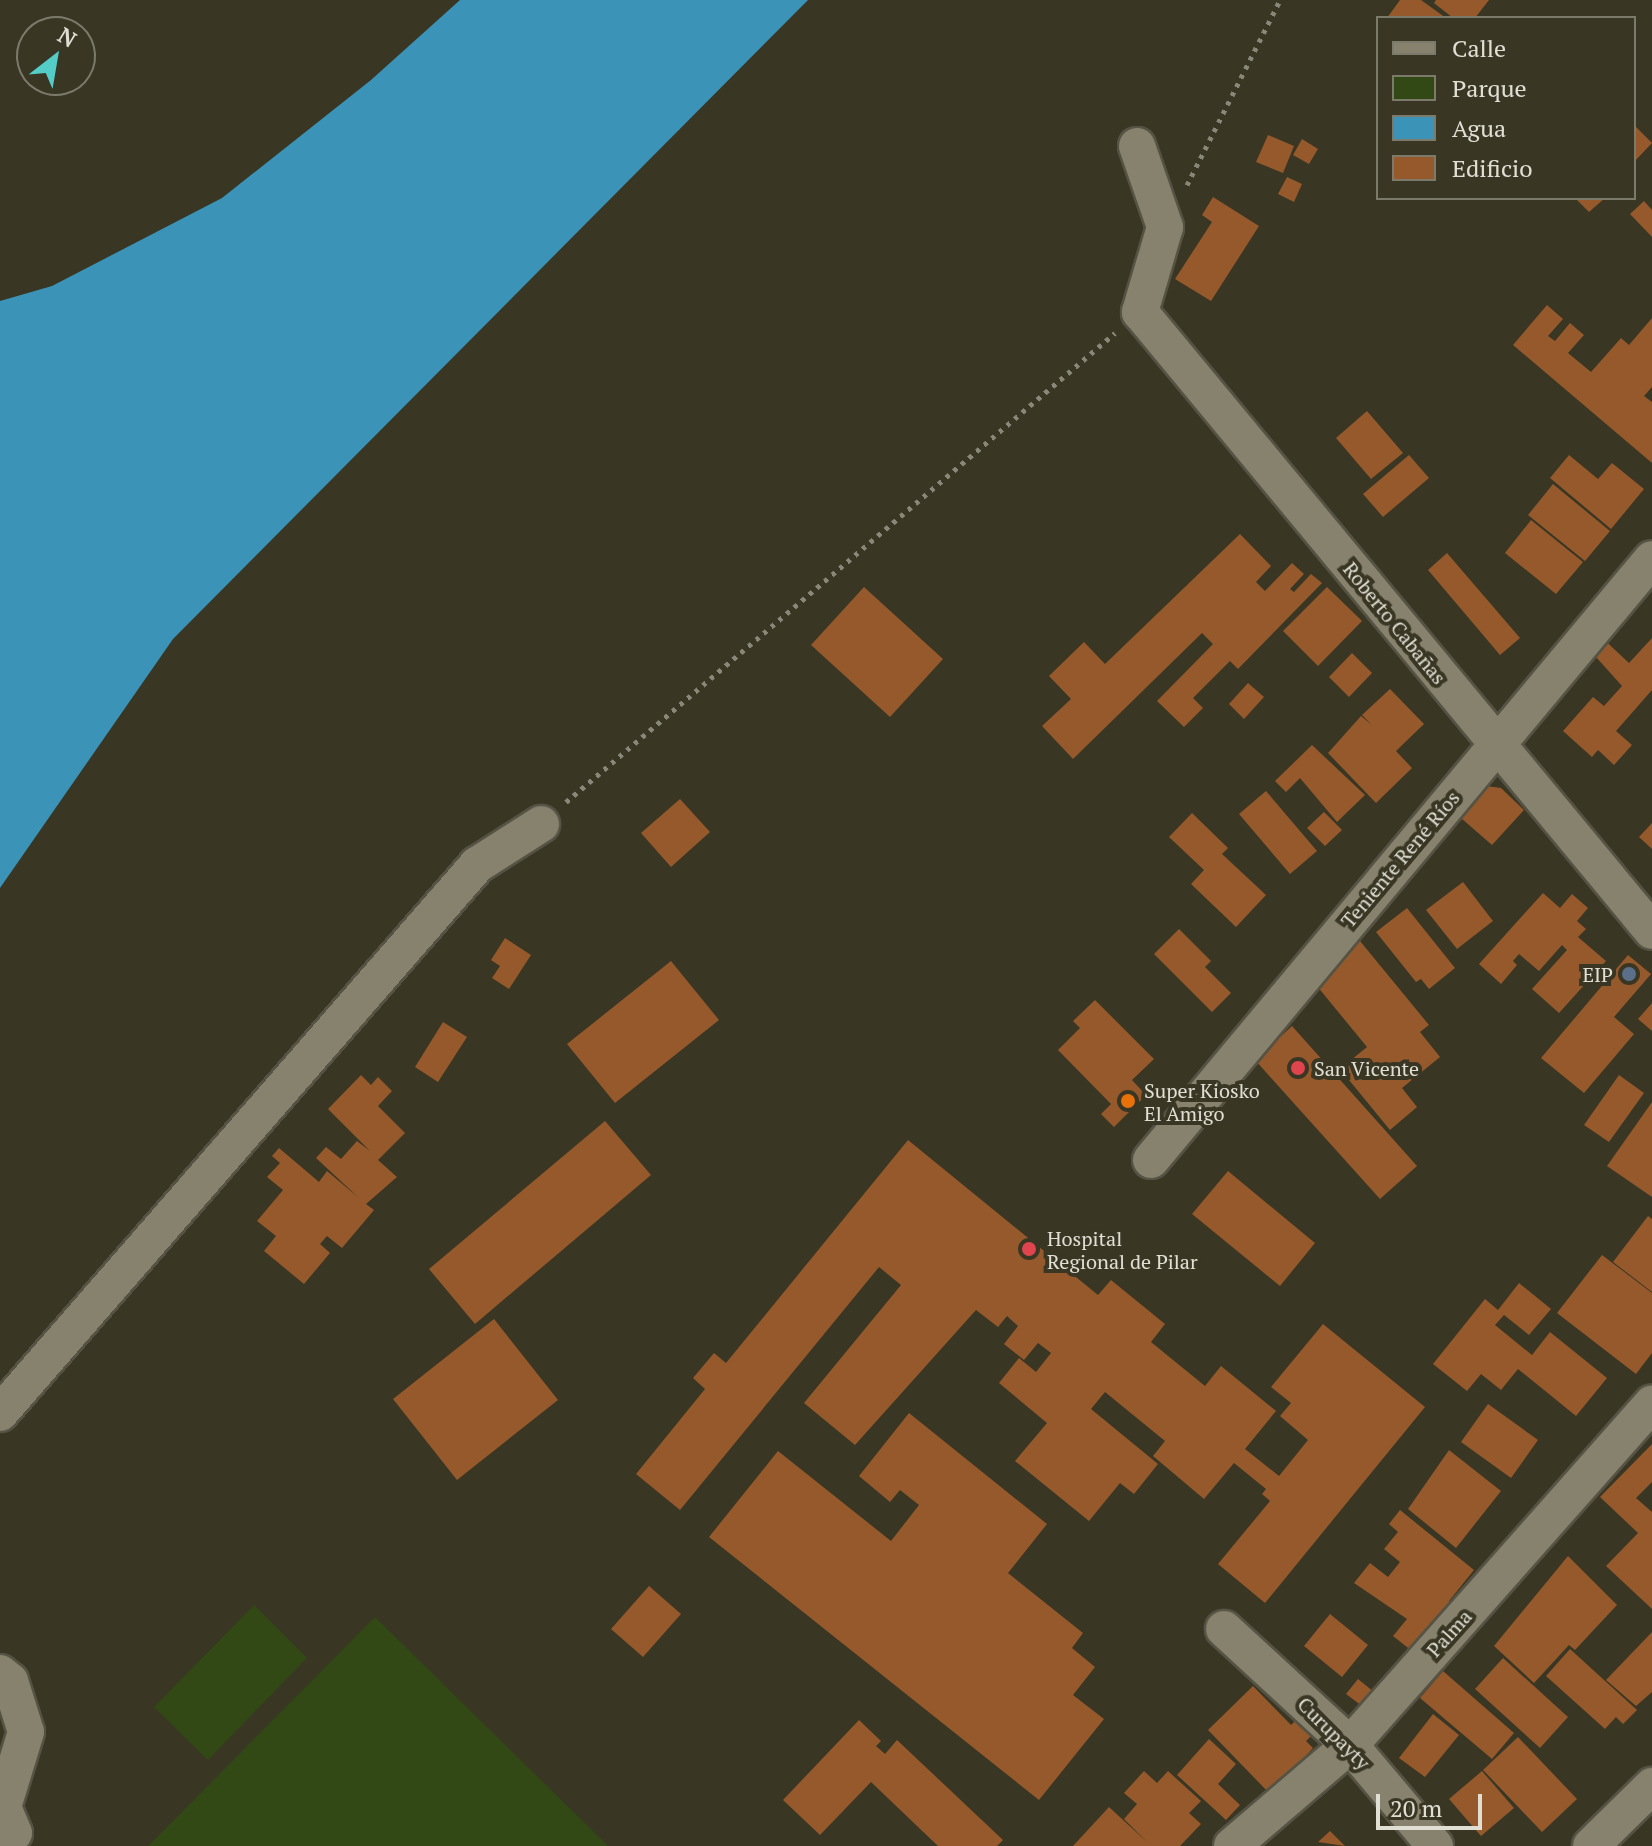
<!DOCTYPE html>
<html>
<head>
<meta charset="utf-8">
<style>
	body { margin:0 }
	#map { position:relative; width:1652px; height:1846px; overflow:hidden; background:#393624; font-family:"PT Serif",serif }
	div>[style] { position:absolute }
	.green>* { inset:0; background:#324916 }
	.water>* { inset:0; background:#3b93b7 }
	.building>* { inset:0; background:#95592c }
	.path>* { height:5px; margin-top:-2.5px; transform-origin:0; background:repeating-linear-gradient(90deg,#898778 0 4px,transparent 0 10px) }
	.roads { filter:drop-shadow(2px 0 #565344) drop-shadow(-2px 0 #565344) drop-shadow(0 2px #565344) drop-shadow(0 -2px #565344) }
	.minor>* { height:36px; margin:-18px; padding:0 18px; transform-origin:18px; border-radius:18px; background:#86826e }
	.dots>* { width:22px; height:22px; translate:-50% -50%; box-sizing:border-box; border:4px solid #393624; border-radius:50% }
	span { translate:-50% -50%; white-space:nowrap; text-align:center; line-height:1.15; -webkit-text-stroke:8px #393624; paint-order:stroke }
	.street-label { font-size:20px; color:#e1dfd4 }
	.poi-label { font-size:20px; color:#e1dfd4 }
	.right { translate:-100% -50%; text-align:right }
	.left { translate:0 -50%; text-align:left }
	.legend { position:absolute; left:1376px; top:16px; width:260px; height:184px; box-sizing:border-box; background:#393624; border:2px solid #7c7a6a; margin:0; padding:10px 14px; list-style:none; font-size:24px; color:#e1dfd4 }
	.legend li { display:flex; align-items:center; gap:16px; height:40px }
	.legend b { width:40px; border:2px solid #7c7a6a }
	.north { position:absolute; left:16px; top:16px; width:80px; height:80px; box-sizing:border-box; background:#393624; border:2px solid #7c7a6a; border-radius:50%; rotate:31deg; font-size:22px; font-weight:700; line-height:32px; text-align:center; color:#e1dfd4 }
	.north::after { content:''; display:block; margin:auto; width:28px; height:36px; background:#54cdc8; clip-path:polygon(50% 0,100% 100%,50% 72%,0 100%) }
	.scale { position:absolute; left:1376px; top:1794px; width:106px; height:36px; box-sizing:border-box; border:4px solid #e1dfd4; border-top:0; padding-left:10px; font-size:24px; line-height:28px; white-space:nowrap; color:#e1dfd4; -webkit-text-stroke:6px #393624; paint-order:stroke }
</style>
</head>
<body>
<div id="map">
	<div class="green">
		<div style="clip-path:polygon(254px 1605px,307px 1658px,208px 1760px,154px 1707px)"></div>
		<div style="clip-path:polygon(375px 1617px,608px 1846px,148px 1846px)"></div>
	</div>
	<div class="water">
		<div style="clip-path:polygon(460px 0,808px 0,173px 639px,0 888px,0 301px,52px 286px,222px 198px,371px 80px)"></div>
	</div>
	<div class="building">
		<div style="clip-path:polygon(1400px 0,1421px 0,1446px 18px,1387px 18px)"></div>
		<div style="clip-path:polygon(1436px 0,1489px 0,1475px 18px,1453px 18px,1434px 3px)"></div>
		<div style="clip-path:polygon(1634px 125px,1652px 143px,1634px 162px)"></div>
		<div style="clip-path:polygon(1268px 135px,1294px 146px,1283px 173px,1256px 162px)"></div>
		<div style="clip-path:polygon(1302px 139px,1318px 149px,1309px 164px,1293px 155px)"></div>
		<div style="clip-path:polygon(1287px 177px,1302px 184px,1294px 202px,1278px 194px)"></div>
		<div style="clip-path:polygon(1213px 197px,1259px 226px,1211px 301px,1175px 279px,1212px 222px,1202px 215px)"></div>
		<div style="clip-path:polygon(1575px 198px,1605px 198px,1589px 212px)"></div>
		<div style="clip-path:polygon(1644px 201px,1652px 210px,1652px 237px,1630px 214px)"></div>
		<div style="clip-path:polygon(1547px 305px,1563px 319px,1548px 336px,1555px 341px,1570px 323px,1584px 335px,1568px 353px,1591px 372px,1621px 338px,1629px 345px,1652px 318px,1652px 387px,1644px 396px,1652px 402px,1652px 463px,1513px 345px)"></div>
		<div style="clip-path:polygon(1367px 411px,1403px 453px,1371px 479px,1336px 438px)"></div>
		<div style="clip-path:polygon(1409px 455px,1429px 478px,1383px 517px,1363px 494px)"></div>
		<div style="clip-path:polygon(1569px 455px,1598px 479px,1612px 463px,1644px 489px,1611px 529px,1550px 478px)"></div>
		<div style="clip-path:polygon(1553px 484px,1610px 531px,1585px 561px,1528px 515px)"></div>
		<div style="clip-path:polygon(1531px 520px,1583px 562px,1556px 594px,1505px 553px)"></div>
		<div style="clip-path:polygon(1240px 534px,1271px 566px,1256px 582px,1265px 591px,1292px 563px,1304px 574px,1290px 589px,1294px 592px,1311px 574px,1322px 583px,1238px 669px,1230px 661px,1193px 698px,1203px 708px,1184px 727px,1157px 701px,1213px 644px,1202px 633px,1073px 759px,1042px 726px,1071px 699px,1049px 676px,1084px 642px,1105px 664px)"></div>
		<div style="clip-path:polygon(1447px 553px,1520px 638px,1500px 655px,1428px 570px)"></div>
		<div style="clip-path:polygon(864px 587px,943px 659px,890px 717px,811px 645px)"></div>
		<div style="clip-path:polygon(1327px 587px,1362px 621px,1318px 666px,1283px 631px)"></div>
		<div style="clip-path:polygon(1598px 634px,1629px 663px,1652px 638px,1652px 690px,1616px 731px,1632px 745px,1614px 765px,1598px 750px,1592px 757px,1563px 731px,1593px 697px,1604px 706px,1622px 686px,1587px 647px)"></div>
		<div style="clip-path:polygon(1352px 653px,1372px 673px,1349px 697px,1329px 677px)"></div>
		<div style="clip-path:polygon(1248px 683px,1264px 697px,1244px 719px,1229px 704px)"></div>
		<div style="clip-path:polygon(1390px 689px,1424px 724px,1396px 751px,1412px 768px,1376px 803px,1328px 753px,1361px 716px,1372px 725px,1362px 715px)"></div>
		<div style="clip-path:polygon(1312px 745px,1365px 795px,1337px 822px,1300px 778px,1286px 792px,1275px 781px)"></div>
		<div style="clip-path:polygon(1479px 785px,1501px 788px,1524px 810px,1492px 845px,1454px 812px)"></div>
		<div style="clip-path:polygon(1266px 791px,1317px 851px,1290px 874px,1239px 814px)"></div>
		<div style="clip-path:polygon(680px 799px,710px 832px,671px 867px,641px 833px)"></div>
		<div style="clip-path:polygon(1324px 812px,1342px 830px,1325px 846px,1307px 828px)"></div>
		<div style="clip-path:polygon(1192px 813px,1228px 848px,1222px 854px,1266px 895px,1236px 927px,1191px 884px,1204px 870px,1169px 837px)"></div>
		<div style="clip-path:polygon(1652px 823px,1652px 849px,1639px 837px)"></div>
		<div style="clip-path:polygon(1463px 882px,1493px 921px,1457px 949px,1426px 910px)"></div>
		<div style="clip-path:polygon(1543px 893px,1560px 908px,1572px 894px,1588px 908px,1577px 921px,1586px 929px,1578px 937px,1606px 961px,1559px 1013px,1532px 989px,1567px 950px,1562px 945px,1539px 971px,1519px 954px,1513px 961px,1517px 965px,1501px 984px,1479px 964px)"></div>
		<div style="clip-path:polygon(1407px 908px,1455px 968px,1429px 989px,1421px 979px,1416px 982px,1376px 932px)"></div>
		<div style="clip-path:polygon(1179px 929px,1211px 961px,1205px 967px,1231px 993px,1212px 1012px,1154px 954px)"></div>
		<div style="clip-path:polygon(505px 938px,531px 955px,509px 989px,492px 978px,500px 966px,491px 960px)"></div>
		<div style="clip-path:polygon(1360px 941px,1429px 1025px,1420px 1032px,1440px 1057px,1402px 1088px,1417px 1107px,1390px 1130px,1340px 1069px,1367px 1047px,1312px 980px)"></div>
		<div style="clip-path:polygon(1628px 955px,1651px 974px,1614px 1017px,1634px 1034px,1584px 1093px,1541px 1058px)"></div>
		<div style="clip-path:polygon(671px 961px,719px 1020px,615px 1103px,567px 1044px)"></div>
		<div style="clip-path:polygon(1095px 1000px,1154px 1059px,1132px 1080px,1146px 1095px,1114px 1127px,1101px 1114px,1111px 1104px,1058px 1050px,1080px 1028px,1073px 1021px)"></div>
		<div style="clip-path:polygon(1652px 1003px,1652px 1031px,1638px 1019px)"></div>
		<div style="clip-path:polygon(443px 1022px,467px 1037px,438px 1082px,415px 1067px)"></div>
		<div style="clip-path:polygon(1292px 1026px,1417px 1166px,1380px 1199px,1255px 1060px)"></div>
		<div style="clip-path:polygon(361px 1075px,371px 1085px,378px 1077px,392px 1091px,378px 1106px,405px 1133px,378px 1160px,397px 1177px,366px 1204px,374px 1210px,342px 1248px,327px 1236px,320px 1244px,330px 1253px,304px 1284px,264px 1251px,276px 1236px,257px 1221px,283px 1190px,267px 1177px,280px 1163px,272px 1156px,279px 1148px,319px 1182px,327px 1171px,359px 1198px,316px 1158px,326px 1147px,341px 1159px,357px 1141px,370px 1151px,328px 1109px)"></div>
		<div style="clip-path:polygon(1619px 1075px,1644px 1093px,1609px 1142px,1584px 1125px)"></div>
		<div style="clip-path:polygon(1652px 1102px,1652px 1197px,1607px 1166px)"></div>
		<div style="clip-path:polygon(605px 1121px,651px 1175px,475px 1324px,429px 1269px)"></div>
		<div style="clip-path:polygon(908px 1140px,1098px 1295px,1111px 1280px,1165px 1324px,1151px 1342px,1205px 1386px,1221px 1366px,1276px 1411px,1245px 1449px,1279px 1476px,1308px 1440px,1280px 1416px,1291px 1403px,1271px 1387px,1323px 1324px,1425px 1407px,1265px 1603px,1218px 1564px,1270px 1501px,1262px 1494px,1266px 1489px,1234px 1463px,1204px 1499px,1153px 1456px,1165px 1441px,1105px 1392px,1091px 1409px,1158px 1464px,1134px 1494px,1120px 1483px,1089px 1521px,1015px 1461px,1047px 1423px,999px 1383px,1019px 1358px,1036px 1372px,1051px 1353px,1038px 1343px,1024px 1360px,1004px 1344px,1018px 1326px,1007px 1316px,998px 1327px,976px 1310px,855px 1445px,804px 1403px,901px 1285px,879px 1267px,680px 1510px,636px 1474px,705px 1389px,693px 1378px,714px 1353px,726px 1363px)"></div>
		<div style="clip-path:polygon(1228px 1171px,1315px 1243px,1280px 1286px,1192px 1214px)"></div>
		<div style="clip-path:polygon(1648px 1216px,1652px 1219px,1652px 1292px,1613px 1262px)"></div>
		<div style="clip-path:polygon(1602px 1255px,1652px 1293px,1652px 1353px,1636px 1374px,1557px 1313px)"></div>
		<div style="clip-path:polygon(1519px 1283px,1551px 1309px,1529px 1335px,1504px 1315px,1495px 1325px,1532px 1355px,1550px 1332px,1607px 1378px,1576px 1416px,1518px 1369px,1501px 1390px,1481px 1374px,1467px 1391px,1433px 1364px,1485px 1299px,1498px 1310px)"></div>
		<div style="clip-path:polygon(494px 1319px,558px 1400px,457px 1480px,393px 1399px)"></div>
		<div style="clip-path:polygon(1488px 1404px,1538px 1440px,1511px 1478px,1461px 1442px)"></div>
		<div style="clip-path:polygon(909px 1413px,1047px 1524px,1008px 1573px,1083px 1633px,1072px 1648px,1095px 1667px,1073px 1695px,1104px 1719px,1039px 1800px,709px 1537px,778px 1451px,891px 1541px,919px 1505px,900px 1490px,890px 1502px,859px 1476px)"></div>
		<div style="clip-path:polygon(1652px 1444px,1652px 1482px,1636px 1498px,1652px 1512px,1652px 1609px,1606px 1566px,1638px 1533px,1600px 1497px)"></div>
		<div style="clip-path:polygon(1449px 1450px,1501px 1491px,1456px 1548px,1408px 1509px)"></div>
		<div style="clip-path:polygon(1400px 1510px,1474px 1570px,1449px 1601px,1453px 1605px,1412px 1651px,1393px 1636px,1407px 1619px,1354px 1583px,1370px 1563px,1388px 1577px,1400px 1562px,1384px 1549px,1398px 1532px,1389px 1524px)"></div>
		<div style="clip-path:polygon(1568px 1556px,1617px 1605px,1575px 1650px,1569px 1645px,1534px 1683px,1494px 1646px)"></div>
		<div style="clip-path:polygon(649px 1586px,681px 1614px,643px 1657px,611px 1629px)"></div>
		<div style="clip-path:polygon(1330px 1614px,1368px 1645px,1342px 1677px,1304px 1646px)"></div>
		<div style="clip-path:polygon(1652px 1632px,1652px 1692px,1636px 1706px,1606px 1680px)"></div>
		<div style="clip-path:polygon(1570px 1649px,1637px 1710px,1623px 1724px,1616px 1717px,1605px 1729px,1546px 1676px)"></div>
		<div style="clip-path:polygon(1503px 1658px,1568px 1717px,1540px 1748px,1475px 1689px)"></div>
		<div style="clip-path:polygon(1443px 1671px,1514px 1733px,1492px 1759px,1420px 1698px)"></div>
		<div style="clip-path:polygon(1358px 1679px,1374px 1692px,1362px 1706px,1346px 1694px)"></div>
		<div style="clip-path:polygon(1253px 1686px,1291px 1725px,1303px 1713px,1318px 1729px,1306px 1741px,1313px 1748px,1270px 1794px,1208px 1730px)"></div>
		<div style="clip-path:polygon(1433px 1714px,1459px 1735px,1425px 1777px,1399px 1758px)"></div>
		<div style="clip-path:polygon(859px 1720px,881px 1741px,876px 1746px,885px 1754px,897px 1740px,1003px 1840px,997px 1846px,938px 1846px,871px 1782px,820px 1835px,783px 1800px)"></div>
		<div style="clip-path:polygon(1518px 1737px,1577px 1799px,1542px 1832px,1483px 1770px)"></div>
		<div style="clip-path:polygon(1209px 1739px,1236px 1764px,1218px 1784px,1240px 1805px,1226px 1820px,1177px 1775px)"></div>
		<div style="clip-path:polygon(1144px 1771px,1157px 1783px,1168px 1771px,1201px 1801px,1189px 1813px,1201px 1824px,1180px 1846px,1073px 1846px,1109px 1807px,1147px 1842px,1124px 1819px,1137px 1804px,1124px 1793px)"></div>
		<div style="clip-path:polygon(1482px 1771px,1514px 1808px,1481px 1836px,1449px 1799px)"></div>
		<div style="clip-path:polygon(1330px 1831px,1345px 1846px,1318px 1842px)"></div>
	</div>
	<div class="path">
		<div style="left:1187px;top:185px;width:207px;rotate:-63.3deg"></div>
		<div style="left:566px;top:802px;width:722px;rotate:-40.51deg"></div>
	</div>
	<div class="roads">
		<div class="minor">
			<div style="left:1137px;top:146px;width:86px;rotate:70.9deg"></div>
			<div style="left:1165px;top:227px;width:89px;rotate:106.4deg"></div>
			<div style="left:1140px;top:312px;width:803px;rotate:50.4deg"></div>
			<div style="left:1151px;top:1160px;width:782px;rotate:-50.19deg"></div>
			<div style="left:0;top:1413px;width:727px;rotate:-48.96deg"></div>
			<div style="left:477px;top:865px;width:76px;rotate:-32.6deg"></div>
			<div style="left:1224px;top:1629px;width:171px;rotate:42.6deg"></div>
			<div style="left:1350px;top:1745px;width:132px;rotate:49.9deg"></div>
			<div style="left:0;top:1673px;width:13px;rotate:39deg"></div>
			<div style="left:10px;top:1681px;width:53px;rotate:72.6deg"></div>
			<div style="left:26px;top:1732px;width:78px;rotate:107deg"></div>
			<div style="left:3px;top:1807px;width:28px;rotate:67deg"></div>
			<div style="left:14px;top:1833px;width:16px;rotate:128deg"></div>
			<div style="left:1232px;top:1846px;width:155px;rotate:-40.6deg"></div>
			<div style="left:1350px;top:1745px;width:456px;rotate:-48.5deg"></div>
			<div style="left:1591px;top:1846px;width:86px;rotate:-44.5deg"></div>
		</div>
	</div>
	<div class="dots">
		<div style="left:1629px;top:974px;background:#5c6f8a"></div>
		<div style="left:1298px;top:1068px;background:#e0444e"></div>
		<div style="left:1128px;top:1101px;background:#e8710a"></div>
		<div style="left:1029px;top:1249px;background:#e0444e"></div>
	</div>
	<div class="street-label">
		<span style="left:1395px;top:623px;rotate:51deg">Roberto Cabañas</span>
		<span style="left:1400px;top:859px;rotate:-50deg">Teniente René Ríos</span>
		<span style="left:1449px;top:1633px;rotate:-48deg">Palma</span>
		<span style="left:1334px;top:1733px;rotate:45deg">Curupayty</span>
	</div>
	<div class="poi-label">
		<span class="right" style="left:1613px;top:974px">EIP</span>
		<span class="left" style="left:1314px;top:1068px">San Vicente</span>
		<span class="left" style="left:1144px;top:1102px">Super Kiosko<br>El Amigo</span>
		<span class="left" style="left:1047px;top:1250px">Hospital<br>Regional de Pilar</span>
	</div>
	<ul class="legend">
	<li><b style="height:10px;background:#86826e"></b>Calle</li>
	<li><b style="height:22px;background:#324916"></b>Parque</li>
	<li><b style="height:22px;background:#3b93b7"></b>Agua</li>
	<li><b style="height:22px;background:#95592c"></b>Edificio</li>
	</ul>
	<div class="north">N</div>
	<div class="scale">20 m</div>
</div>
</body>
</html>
